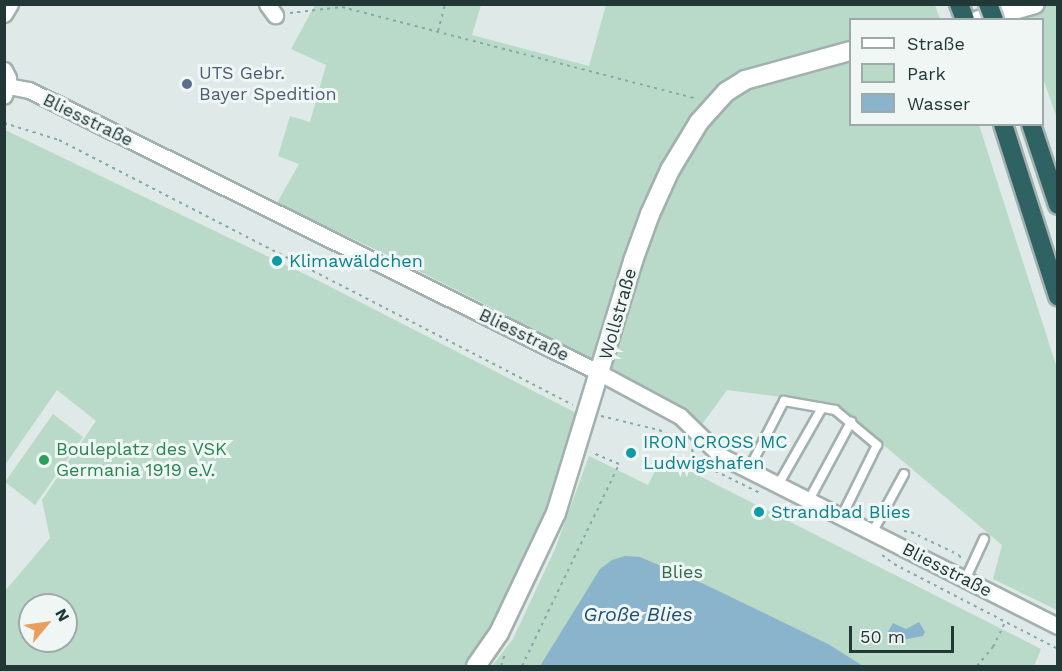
<!DOCTYPE html>
<html>
<head>
<meta charset="utf-8">
<style>
	body { margin:0 }
	#map { position:relative; width:1062px; height:671px; overflow:hidden; background:#dfe9e7; font-family:"Work Sans",sans-serif }
	div>[style] { position:absolute }
	.green>* { inset:0; background:#b9dac9 }
	.water>* { inset:0; background:#8ab4cc }
	.path>* { height:2px; margin-top:-1px; transform-origin:0; background:repeating-linear-gradient(90deg,#81aba7 0 3px,transparent 0 7.5px) }
	.roads { filter:drop-shadow(2px 0 #a2b0af) drop-shadow(-2px 0 #a2b0af) drop-shadow(0 2px #a2b0af) drop-shadow(0 -2px #a2b0af) }
	.lane>* { height:8px; margin:-4px; padding:0 4px; transform-origin:4px; border-radius:4px; background:#fff }
	.street>* { height:15px; margin:-7.5px; padding:0 7.5px; transform-origin:7.5px; border-radius:7.5px; background:#fff }
	.secondary>* { height:18px; margin:-9px; padding:0 9px; transform-origin:9px; border-radius:9px; background:#fff }
	.highway>* { height:18px; margin:-9px; padding:0 9px; transform-origin:9px; border-radius:9px; background:#2f6262 }
	.bridges { filter:drop-shadow(2px 0 #bcc3c3) drop-shadow(-2px 0 #bcc3c3) drop-shadow(0 2px #bcc3c3) drop-shadow(0 -2px #bcc3c3) }
	.highway-bridge>* { height:18px; margin:-9px; padding:0 9px; transform-origin:9px; border-radius:9px; background:#2f6262 }
	.dots>* { width:16px; height:16px; translate:-50% -50%; box-sizing:border-box; border:3px solid #eff6f4; border-radius:50% }
	span { translate:-50% -50%; white-space:nowrap; text-align:center; line-height:1.15; -webkit-text-stroke:6px #eff6f4; paint-order:stroke }
	.service-label { font-size:18px; color:#4e5e75 }
	.left { translate:0 -50%; text-align:left }
	.street-label { font-size:18px; color:#213837 }
	.culture-label { font-size:18px; color:#0d838f }
	.leisure-label { font-size:18px; color:#27864d }
	.park-label { font-size:18px; color:#2e6c53 }
	.water-label { font-size:20px; color:#205170; font-style:italic }
	.frame { position:absolute; inset:0; border:6px solid #213837; pointer-events:none }
	.legend { position:absolute; left:849px; top:18px; width:195px; height:108px; box-sizing:border-box; background:#eff6f4; border:2px solid #9daaa8; margin:0; padding:8px 10px; list-style:none; font-size:18px; color:#213837 }
	.legend li { display:flex; align-items:center; gap:12px; height:30px }
	.legend b { width:30px; border:2px solid #9daaa8 }
	.north { position:absolute; left:18px; top:593px; width:60px; height:60px; box-sizing:border-box; background:#eff6f4; border:2px solid #9daaa8; border-radius:50%; rotate:61deg; font-size:16px; font-weight:700; line-height:24px; text-align:center; color:#213837 }
	.north::after { content:''; display:block; margin:auto; width:21px; height:27px; background:#e99d5e; clip-path:polygon(50% 0,100% 100%,50% 72%,0 100%) }
	.scale { position:absolute; left:849px; top:626px; width:105px; height:27px; box-sizing:border-box; border:3px solid #213837; border-top:0; padding-left:8px; font-size:18px; line-height:21px; white-space:nowrap; color:#213837; -webkit-text-stroke:4px #eff6f4; paint-order:stroke }
</style>
</head>
<body>
<div id="map">
	<div class="green">
		<div style="clip-path:polygon(315px 5px,481px 5px,472px 35px,589px 66px,606px 5px,935px 5px,940px 19px,850px 20px,850px 124px,979px 125px,1057px 368px,1057px 610px,993px 579px,1002px 545px,835px 404px,727px 390px,701px 426px,682px 410px,595px 360px,383px 253px,277px 203px,299px 164px,278px 156px,290px 116px,310px 122px,326px 65px,291px 49px)"></div>
		<div style="clip-path:polygon(1015px 5px,1057px 5px,1057px 119px,1043px 78px,1042px 20px,1021px 19px)"></div>
		<div style="clip-path:polygon(evenodd,5px 130px,315px 279px,580px 415px,550px 507px,496px 629px,470px 666px,5px 666px,5px 591px,50px 538px,42px 500px,96px 421px,57px 390px,5px 465px,5px 130px,30px 605px,66px 605px,66px 641px,30px 641px,30px 605px)"></div>
		<div style="clip-path:polygon(53px 414px,83px 437px,35px 505px,5px 482px)"></div>
		<div style="clip-path:polygon(589px 456px,648px 485px,662px 457px,1041px 649px,1034px 666px,492px 666px,513px 639px,555px 549px)"></div>
	</div>
	<div class="water">
		<div style="clip-path:polygon(625px 556px,640px 557px,706px 585px,828px 644px,863px 666px,540px 666px,600px 569px,612px 560px)"></div>
		<div style="clip-path:polygon(919px 622px,925px 632px,923px 636px,902px 640px,888px 632px,893px 623px,906px 629px)"></div>
	</div>
	<div class="path">
		<div style="left:290px;top:13px;width:52px;rotate:-6.6deg"></div>
		<div style="left:342px;top:7px;width:368px;rotate:14.5deg"></div>
		<div style="left:438px;top:31px;width:28px;rotate:-75deg"></div>
		<div style="left:4px;top:123px;width:58px;rotate:17.2deg"></div>
		<div style="left:59px;top:140px;width:578px;rotate:27.27deg"></div>
		<div style="left:601px;top:416px;width:60px;rotate:13.6deg"></div>
		<div style="left:659px;top:430px;width:30px;rotate:27deg"></div>
		<div style="left:692px;top:449px;width:12px;rotate:76deg"></div>
		<div style="left:695px;top:461px;width:75px;rotate:26.2deg"></div>
		<div style="left:904px;top:531px;width:7px;rotate:8deg"></div>
		<div style="left:911px;top:532px;width:53px;rotate:25.6deg"></div>
		<div style="left:959px;top:555px;width:6px;rotate:59deg"></div>
		<div style="left:882px;top:555px;width:15px;rotate:37deg"></div>
		<div style="left:894px;top:564px;width:185px;rotate:27.4deg"></div>
		<div style="left:501px;top:666px;width:13px;rotate:-72deg"></div>
		<div style="left:522px;top:666px;width:224px;rotate:-64.3deg"></div>
		<div style="left:619px;top:464px;width:30px;rotate:-157deg"></div>
		<div style="left:977px;top:666px;width:25px;rotate:-50deg"></div>
		<div style="left:993px;top:647px;width:28px;rotate:-64deg"></div>
	</div>
	<div class="roads">
		<div class="lane">
			<div style="left:748px;top:471px;width:79px;rotate:-62.8deg"></div>
			<div style="left:784px;top:401px;width:52px;rotate:10deg"></div>
			<div style="left:835px;top:410px;width:55px;rotate:39.8deg"></div>
			<div style="left:877px;top:445px;width:81px;rotate:116.3deg"></div>
			<div style="left:778px;top:485px;width:89px;rotate:-60.3deg"></div>
			<div style="left:809px;top:500px;width:89px;rotate:-61.7deg"></div>
			<div style="left:872px;top:533px;width:67px;rotate:-61.5deg"></div>
			<div style="left:965px;top:580px;width:45px;rotate:-65.1deg"></div>
		</div>
		<div class="street">
			<div style="left:267px;top:4px;width:14px;rotate:54deg"></div>
			<div style="left:4px;top:14px;width:12px;rotate:-59deg"></div>
			<div style="left:4px;top:70px;width:9px;rotate:63deg"></div>
			<div style="left:8px;top:78px;width:18px;rotate:103deg"></div>
			<div style="left:8px;top:86px;width:21px;rotate:11deg"></div>
			<div style="left:29px;top:90px;width:637px;rotate:26.36deg"></div>
			<div style="left:600px;top:373px;width:91px;rotate:28.3deg"></div>
			<div style="left:680px;top:416px;width:57px;rotate:44.3deg"></div>
			<div style="left:721px;top:456px;width:377px;rotate:26.8deg"></div>
		</div>
		<div class="secondary">
			<div style="left:979px;top:20px;width:58px;rotate:-15.9deg"></div>
			<div style="left:476px;top:666px;width:40px;rotate:-55.1deg"></div>
			<div style="left:499px;top:633px;width:133px;rotate:-64.6deg"></div>
			<div style="left:556px;top:513px;width:264px;rotate:-73deg"></div>
			<div style="left:633px;top:261px;width:50px;rotate:-70.1deg"></div>
			<div style="left:650px;top:214px;width:48px;rotate:-65.6deg"></div>
			<div style="left:670px;top:170px;width:56px;rotate:-58.9deg"></div>
			<div style="left:699px;top:122px;width:40px;rotate:-48deg"></div>
			<div style="left:726px;top:92px;width:22px;rotate:-32deg"></div>
			<div style="left:745px;top:80px;width:109px;rotate:-15.4deg"></div>
		</div>
		<div class="highway">
			<div style="left:959px;top:4px;width:17px;rotate:69deg"></div>
			<div style="left:1003px;top:124px;width:181px;rotate:72.3deg"></div>
			<div style="left:1031px;top:124px;width:85px;rotate:71.6deg"></div>
		</div>
	</div>
	<div class="bridges">
		<div class="highway-bridge">
			<div style="left:988px;top:4px;width:17px;rotate:69deg"></div>
		</div>
	</div>
	<div class="dots">
		<div style="left:187px;top:84px;background:#5c6f8a"></div>
		<div style="left:277px;top:261px;background:#0f9aa8"></div>
		<div style="left:631px;top:453px;background:#0f9aa8"></div>
		<div style="left:44px;top:460px;background:#2e9e5b"></div>
		<div style="left:759px;top:512px;background:#0f9aa8"></div>
	</div>
	<div class="service-label">
		<span class="left" style="left:199px;top:84px">UTS Gebr.<br>Bayer Spedition</span>
	</div>
	<div class="street-label">
		<span style="left:88px;top:120px;rotate:26deg">Bliesstraße</span>
		<span style="left:618px;top:314px;rotate:-74deg">Wollstraße</span>
		<span style="left:524px;top:335px;rotate:26deg">Bliesstraße</span>
		<span style="left:947px;top:570px;rotate:27deg">Bliesstraße</span>
	</div>
	<div class="culture-label">
		<span class="left" style="left:289px;top:261px">Klimawäldchen</span>
		<span class="left" style="left:643px;top:453px">IRON CROSS MC<br>Ludwigshafen</span>
		<span class="left" style="left:771px;top:512px">Strandbad Blies</span>
	</div>
	<div class="leisure-label">
		<span class="left" style="left:56px;top:460px">Bouleplatz des VSK<br>Germania 1919 e.V.</span>
	</div>
	<div class="park-label">
		<span style="left:682px;top:572px">Blies</span>
	</div>
	<div class="water-label">
		<span style="left:638px;top:614px">Große Blies</span>
	</div>
	<div class="frame"></div>
	<ul class="legend">
	<li><b style="height:8px;background:#fff"></b>Straße</li>
	<li><b style="height:16px;background:#b9dac9"></b>Park</li>
	<li><b style="height:16px;background:#8ab4cc"></b>Wasser</li>
	</ul>
	<div class="north">N</div>
	<div class="scale">50 m</div>
</div>
</body>
</html>
